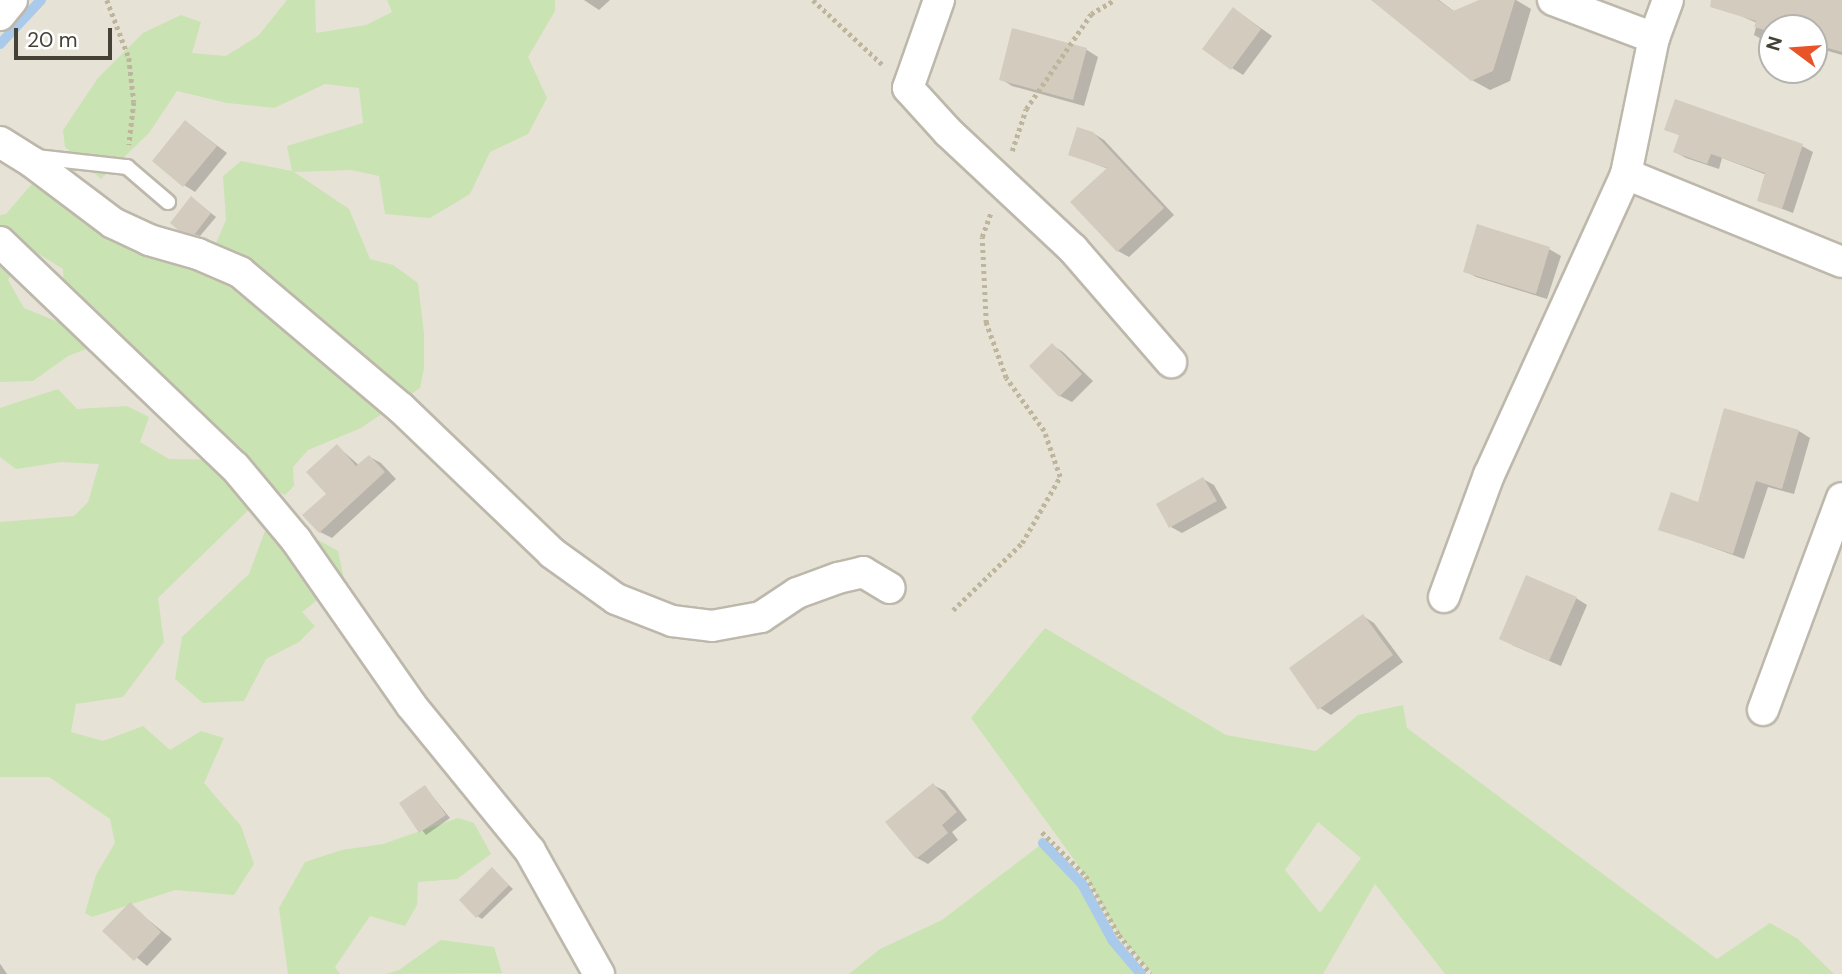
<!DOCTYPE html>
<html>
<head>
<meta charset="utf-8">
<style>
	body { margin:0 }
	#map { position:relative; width:1842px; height:974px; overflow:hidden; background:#f2f0e8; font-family:"DM Sans",sans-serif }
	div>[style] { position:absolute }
	.residential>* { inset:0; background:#e6e2d6 }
	.green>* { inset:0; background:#cae3b3 }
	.shadow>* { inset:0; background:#0003 }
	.stream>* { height:10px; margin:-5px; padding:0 5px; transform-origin:5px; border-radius:5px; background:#a9caea }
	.building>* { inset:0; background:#d3ccbe }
	.path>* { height:4.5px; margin-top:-2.25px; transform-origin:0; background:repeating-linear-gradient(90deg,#beb59d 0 3.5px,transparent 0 7px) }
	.roads { filter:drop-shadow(2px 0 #bdb8ab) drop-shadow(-2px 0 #bdb8ab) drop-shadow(0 2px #bdb8ab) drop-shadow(0 -2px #bdb8ab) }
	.service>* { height:14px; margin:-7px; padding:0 7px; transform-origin:7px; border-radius:7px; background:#fff }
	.minor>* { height:30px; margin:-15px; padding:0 15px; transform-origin:15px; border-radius:15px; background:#fff }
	span { translate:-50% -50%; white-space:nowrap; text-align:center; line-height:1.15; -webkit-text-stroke:5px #fff; paint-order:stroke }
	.north { position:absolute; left:1758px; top:14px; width:70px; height:70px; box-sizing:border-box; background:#fff; border:2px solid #b5b3af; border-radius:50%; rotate:286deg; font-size:19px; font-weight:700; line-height:28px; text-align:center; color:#454137 }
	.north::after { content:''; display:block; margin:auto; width:24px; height:32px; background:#e85428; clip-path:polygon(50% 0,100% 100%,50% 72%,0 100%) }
	.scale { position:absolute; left:14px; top:28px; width:98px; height:32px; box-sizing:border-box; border:4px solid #454137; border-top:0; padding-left:9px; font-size:21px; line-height:24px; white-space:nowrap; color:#454137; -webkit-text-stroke:5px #fff; paint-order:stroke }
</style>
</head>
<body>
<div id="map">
	<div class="residential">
		<div style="clip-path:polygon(evenodd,0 0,1842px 0,1842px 974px,0 974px,0 0,1772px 28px,1814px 28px,1814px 70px,1772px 70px,1772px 28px)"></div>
	</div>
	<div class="green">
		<div style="clip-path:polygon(evenodd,287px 0,315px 0,316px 33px,366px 25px,392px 12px,387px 0,555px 0,555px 11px,528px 57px,547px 98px,528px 134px,490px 152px,470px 194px,430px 218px,385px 214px,379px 176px,351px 170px,294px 172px,349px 209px,370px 259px,393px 265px,418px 283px,424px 334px,424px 368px,420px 388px,361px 428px,308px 450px,293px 467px,294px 486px,285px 495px,271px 488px,158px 598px,164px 642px,123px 697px,76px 704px,71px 732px,103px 741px,143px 726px,170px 750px,201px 731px,224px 738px,204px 783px,241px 826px,254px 864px,234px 895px,175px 890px,92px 917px,85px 913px,96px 875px,115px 843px,110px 819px,49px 777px,0 777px,0 522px,74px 516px,88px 502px,99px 464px,61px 462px,16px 469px,0 457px,0 408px,58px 389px,77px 409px,127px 406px,149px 417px,140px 442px,169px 459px,245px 460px,144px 359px,117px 337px,68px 356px,33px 381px,0 382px,0 215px,6px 214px,37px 178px,117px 205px,112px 233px,214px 248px,226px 220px,223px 176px,241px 161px,292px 171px,287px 146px,363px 123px,359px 88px,325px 84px,274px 108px,227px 103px,177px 91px,149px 133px,101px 179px,65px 147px,63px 130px,98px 78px,143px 33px,181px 15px,201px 22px,192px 53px,226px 56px,259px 35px,287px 0,29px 248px,63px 269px,66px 325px,24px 308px,8px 280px,29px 248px)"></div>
		<div style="clip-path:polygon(295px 527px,338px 551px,344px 579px,302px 612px,315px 626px,299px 642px,266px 659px,244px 701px,203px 703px,175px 679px,182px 637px,249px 574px,265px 531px)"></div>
		<div style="clip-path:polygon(evenodd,1045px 628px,1226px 735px,1316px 751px,1358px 715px,1403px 705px,1407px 728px,1717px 959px,1770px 923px,1798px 939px,1834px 974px,1445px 974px,1375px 884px,1323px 974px,1153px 974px,1119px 935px,1086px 876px,971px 718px,1045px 628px,1318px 822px,1361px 858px,1320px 913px,1285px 870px,1318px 822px)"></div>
		<div style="clip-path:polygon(458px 818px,474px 823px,491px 854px,457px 879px,418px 882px,417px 905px,405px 926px,370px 916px,335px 967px,340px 974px,288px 974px,279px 908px,305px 862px,342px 850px,383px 844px)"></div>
		<div style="clip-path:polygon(1043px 843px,1082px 884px,1113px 941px,1141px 974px,849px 974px,880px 949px,942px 920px)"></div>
		<div style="clip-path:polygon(441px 940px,494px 947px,502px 973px,386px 974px,399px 970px)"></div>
	</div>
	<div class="shadow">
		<div style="clip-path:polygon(584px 0,610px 0,599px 10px)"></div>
		<div style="clip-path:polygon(1399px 0,1439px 0,1455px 12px,1484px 0,1516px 0,1531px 9px,1510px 81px,1490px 90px,1472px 80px)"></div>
		<div style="clip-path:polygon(1738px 0,1822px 0,1842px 7px,1842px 55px,1814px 47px,1814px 28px,1772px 28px,1772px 44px,1767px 42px,1754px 35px,1757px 23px,1734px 13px)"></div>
		<div style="clip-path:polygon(1244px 16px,1272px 36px,1243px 75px,1232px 68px)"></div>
		<div style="clip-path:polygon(1014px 30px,1087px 50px,1098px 57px,1084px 106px,1012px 86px,1001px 79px)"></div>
		<div style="clip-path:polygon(186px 122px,227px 153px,195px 192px,184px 185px)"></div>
		<div style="clip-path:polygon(1666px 129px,1802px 146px,1813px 152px,1793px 213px,1759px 200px,1767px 175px,1722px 158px,1719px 169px,1686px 158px,1675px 152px,1681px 136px)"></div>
		<div style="clip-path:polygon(1093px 133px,1104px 140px,1174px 215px,1129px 257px,1118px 251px,1108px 169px,1070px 154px)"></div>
		<div style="clip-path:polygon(197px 202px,216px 217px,200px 236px,186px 232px)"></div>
		<div style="clip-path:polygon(1549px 249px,1561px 256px,1547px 299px,1476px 277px,1465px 271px)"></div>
		<div style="clip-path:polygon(1052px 345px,1063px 352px,1093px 381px,1072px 402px,1060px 396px,1031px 366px)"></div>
		<div style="clip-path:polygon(1799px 431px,1810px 438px,1794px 494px,1768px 487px,1744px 559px,1661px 529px)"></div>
		<div style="clip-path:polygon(337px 446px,360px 466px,370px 457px,381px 463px,396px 479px,332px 538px,320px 532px)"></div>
		<div style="clip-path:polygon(1203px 479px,1214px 485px,1227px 508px,1182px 533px,1171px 527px)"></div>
		<div style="clip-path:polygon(1576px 598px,1587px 605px,1561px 666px,1512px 645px)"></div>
		<div style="clip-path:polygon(1363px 616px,1374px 623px,1403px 662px,1331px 715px,1320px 708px)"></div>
		<div style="clip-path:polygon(933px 785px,945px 791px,967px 820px,952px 832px,958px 840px,928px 864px,917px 858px)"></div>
		<div style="clip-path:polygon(425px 787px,450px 818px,426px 835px,401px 804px)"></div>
		<div style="clip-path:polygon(493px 870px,513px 889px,482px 919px,477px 916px)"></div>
		<div style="clip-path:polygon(130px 905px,172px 939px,147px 966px,105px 931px)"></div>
		<div style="clip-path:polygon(0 964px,1px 965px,7px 974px,0 974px)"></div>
	</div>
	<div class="stream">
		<div style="left:0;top:44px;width:60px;rotate:-47deg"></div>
		<div style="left:1043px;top:843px;width:57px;rotate:46.4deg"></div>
		<div style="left:1082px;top:884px;width:65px;rotate:61.5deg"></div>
		<div style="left:1113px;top:941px;width:43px;rotate:49.7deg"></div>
	</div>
	<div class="building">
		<div style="clip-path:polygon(1371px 0,1438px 0,1453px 11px,1479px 0,1515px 0,1493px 71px,1471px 81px)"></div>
		<div style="clip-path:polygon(1711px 0,1842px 0,1842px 52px,1814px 44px,1814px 28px,1772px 28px,1772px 32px,1754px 27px,1756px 21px,1710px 7px)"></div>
		<div style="clip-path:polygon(1233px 7px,1261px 29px,1231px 70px,1202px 49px)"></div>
		<div style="clip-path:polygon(1012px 28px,1087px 48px,1073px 100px,999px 80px)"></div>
		<div style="clip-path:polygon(1675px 99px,1803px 144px,1782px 209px,1757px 201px,1765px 173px,1711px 154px,1707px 164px,1673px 152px,1679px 135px,1664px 130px)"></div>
		<div style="clip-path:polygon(185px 120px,217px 146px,183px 187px,152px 161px)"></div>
		<div style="clip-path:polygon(1077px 127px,1093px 132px,1164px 208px,1117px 252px,1070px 202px,1107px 168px,1068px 155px)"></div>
		<div style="clip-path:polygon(191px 196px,211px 213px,194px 235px,178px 230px,170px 223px)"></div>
		<div style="clip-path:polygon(1477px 224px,1550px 247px,1536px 294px,1463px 272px)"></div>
		<div style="clip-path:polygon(1052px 343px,1082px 374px,1059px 397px,1029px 366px)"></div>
		<div style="clip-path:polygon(1724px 408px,1799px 430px,1782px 489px,1756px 481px,1733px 554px,1658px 530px,1671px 492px,1698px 502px)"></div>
		<div style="clip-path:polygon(337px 444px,356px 466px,369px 455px,385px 472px,319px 533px,302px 515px,326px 494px,306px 472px)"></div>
		<div style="clip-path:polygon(1203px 477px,1217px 501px,1169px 528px,1156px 504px)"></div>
		<div style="clip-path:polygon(1526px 575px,1577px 597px,1549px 661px,1499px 639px)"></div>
		<div style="clip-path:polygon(1363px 614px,1393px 655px,1318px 710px,1289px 668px)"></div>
		<div style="clip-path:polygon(933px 783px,957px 812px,942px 825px,948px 833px,916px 859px,885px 822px)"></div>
		<div style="clip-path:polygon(425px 785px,446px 815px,419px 833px,399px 803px)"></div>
		<div style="clip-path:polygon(492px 867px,509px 885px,476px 918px,459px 900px)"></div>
		<div style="clip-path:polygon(130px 902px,161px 932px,134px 961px,102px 931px)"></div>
	</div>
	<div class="path">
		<div style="left:107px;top:0;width:62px;rotate:69.2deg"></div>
		<div style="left:129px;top:58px;width:44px;rotate:83.5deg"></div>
		<div style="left:134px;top:102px;width:43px;rotate:96.6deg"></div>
		<div style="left:813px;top:0;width:97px;rotate:42.9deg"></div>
		<div style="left:1012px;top:151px;width:44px;rotate:-71.6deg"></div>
		<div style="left:1026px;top:109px;width:115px;rotate:-55.6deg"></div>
		<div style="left:1091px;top:14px;width:27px;rotate:-31deg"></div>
		<div style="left:953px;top:610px;width:96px;rotate:-44.2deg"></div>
		<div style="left:1022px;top:543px;width:76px;rotate:-60.1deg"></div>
		<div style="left:1060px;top:477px;width:49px;rotate:-109.2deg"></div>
		<div style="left:1044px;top:431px;width:65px;rotate:-125.6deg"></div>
		<div style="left:1006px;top:378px;width:59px;rotate:-110deg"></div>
		<div style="left:986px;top:323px;width:86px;rotate:-92.7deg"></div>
		<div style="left:982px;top:237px;width:27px;rotate:-70deg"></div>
		<div style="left:1042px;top:832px;width:62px;rotate:45deg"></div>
		<div style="left:1086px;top:876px;width:68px;rotate:60.8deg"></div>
		<div style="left:1119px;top:935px;width:50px;rotate:50.6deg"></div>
	</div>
	<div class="roads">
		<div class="service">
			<div style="left:36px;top:157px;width:92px;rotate:6.3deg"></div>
			<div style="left:127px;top:167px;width:54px;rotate:40.5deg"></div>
		</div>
		<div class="minor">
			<div style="left:939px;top:0;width:93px;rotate:109.4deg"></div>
			<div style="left:908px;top:88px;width:59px;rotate:47.7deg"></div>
			<div style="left:948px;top:132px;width:171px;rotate:43.1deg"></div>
			<div style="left:1073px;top:249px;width:150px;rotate:49.1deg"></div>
			<div style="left:1553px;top:0;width:108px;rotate:20.6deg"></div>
			<div style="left:0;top:15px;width:19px;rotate:-51deg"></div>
			<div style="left:0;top:142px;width:38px;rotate:32deg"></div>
			<div style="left:32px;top:162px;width:101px;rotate:37deg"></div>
			<div style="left:113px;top:223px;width:40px;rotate:25deg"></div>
			<div style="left:149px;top:240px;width:51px;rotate:15.9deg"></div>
			<div style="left:198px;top:254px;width:46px;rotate:23.2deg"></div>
			<div style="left:240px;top:272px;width:211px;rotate:40.2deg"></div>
			<div style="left:401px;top:408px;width:209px;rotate:43.8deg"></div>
			<div style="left:552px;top:553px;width:79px;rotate:35.7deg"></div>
			<div style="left:616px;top:599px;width:60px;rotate:21.4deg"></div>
			<div style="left:672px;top:621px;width:40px;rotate:7.1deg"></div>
			<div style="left:712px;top:626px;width:50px;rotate:-10.4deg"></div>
			<div style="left:761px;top:617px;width:43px;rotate:-33.7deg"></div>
			<div style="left:797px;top:593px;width:44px;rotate:-20.1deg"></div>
			<div style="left:838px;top:578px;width:26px;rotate:-13deg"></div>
			<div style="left:863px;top:572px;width:31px;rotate:31deg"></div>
			<div style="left:1626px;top:174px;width:233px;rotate:22.2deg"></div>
			<div style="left:0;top:242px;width:325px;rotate:43.8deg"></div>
			<div style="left:235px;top:467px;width:95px;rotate:50.1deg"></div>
			<div style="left:296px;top:540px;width:201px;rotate:55.1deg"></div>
			<div style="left:411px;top:705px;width:188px;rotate:50.8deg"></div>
			<div style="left:530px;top:851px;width:141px;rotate:60.7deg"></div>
			<div style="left:1444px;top:597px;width:130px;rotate:-69.8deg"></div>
			<div style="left:1489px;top:475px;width:331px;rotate:-65.5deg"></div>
			<div style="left:1626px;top:174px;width:139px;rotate:-78.4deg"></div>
			<div style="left:1654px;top:38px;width:40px;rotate:-69.8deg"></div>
			<div style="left:1763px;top:710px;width:226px;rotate:-69.6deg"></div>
		</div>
	</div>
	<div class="north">N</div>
	<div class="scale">20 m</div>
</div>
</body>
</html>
